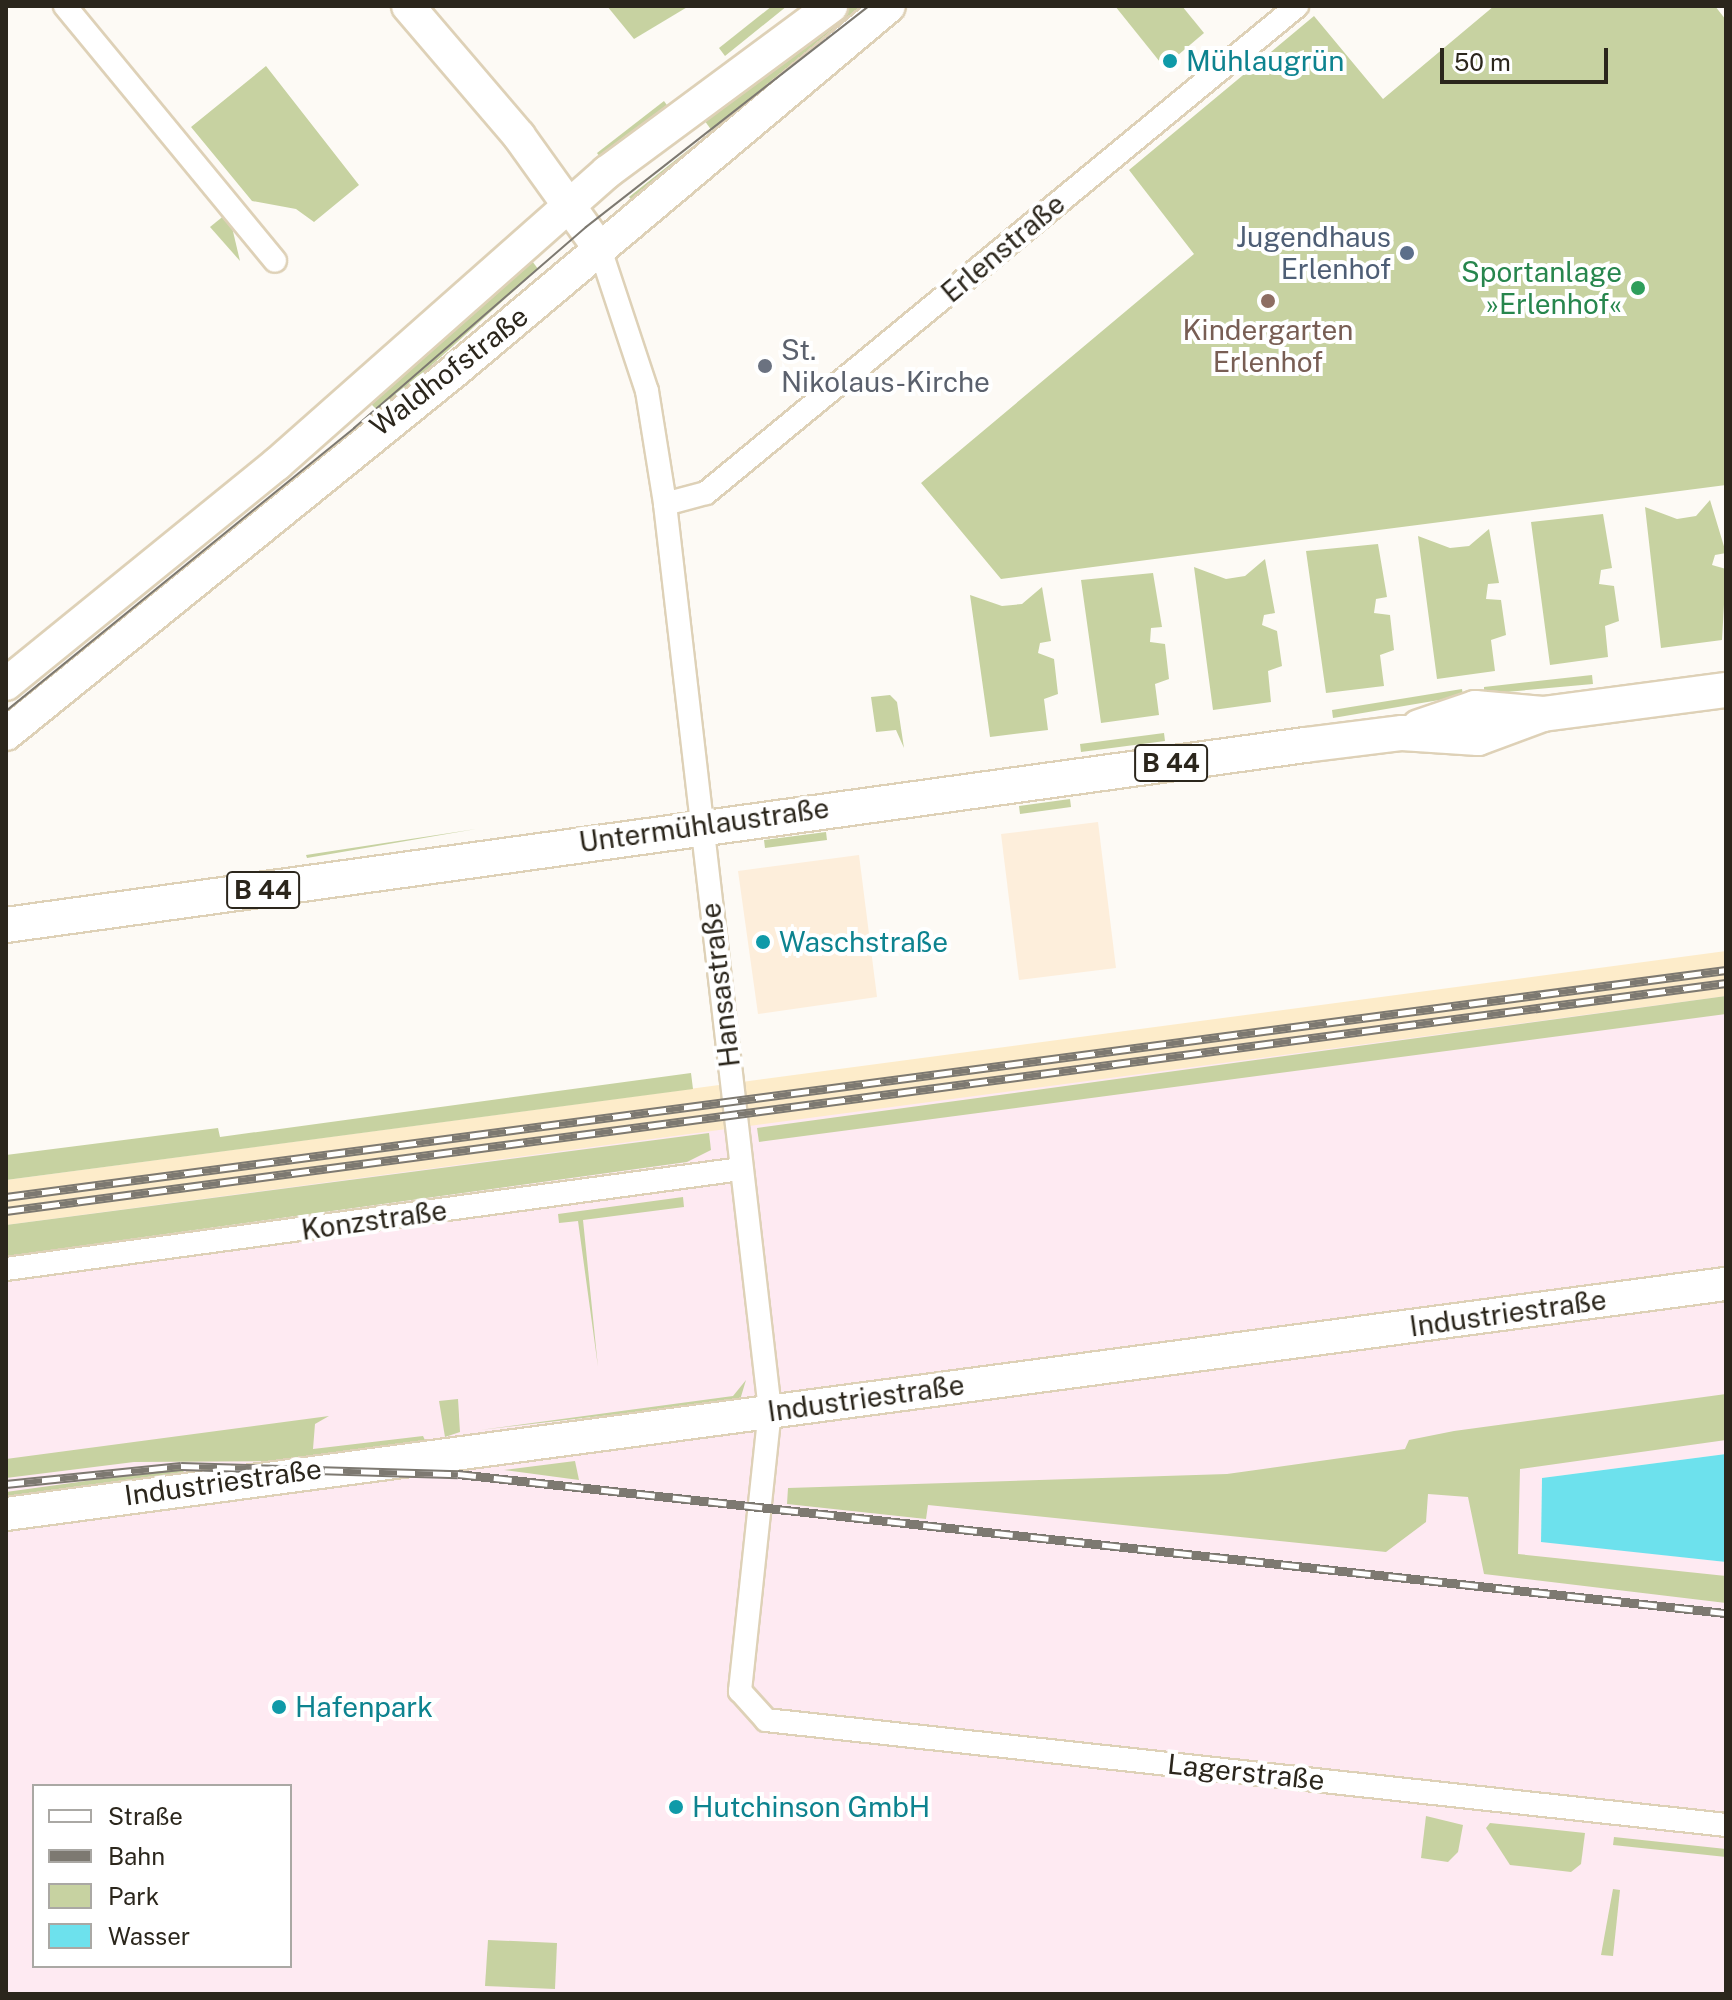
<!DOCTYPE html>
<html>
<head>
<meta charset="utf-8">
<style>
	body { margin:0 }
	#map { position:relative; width:1732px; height:2000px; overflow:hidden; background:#fdfaf5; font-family:"Public Sans",sans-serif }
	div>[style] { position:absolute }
	.commercial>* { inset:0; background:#fdeedb }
	.industrial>* { inset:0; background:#feeaf2 }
	.built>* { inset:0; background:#fdecca }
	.green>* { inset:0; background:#c7d2a1 }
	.water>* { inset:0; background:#6de1ed }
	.roads { filter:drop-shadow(2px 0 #ded1b7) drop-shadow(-2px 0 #ded1b7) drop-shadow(0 2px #ded1b7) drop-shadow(0 -2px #ded1b7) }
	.street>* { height:22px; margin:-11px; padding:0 11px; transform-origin:11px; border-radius:11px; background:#fff }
	.secondary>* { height:32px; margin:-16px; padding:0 16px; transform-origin:16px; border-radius:16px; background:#fff }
	.primary>* { height:34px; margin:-17px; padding:0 17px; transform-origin:17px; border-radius:17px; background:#fff }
	.tram>* { height:2px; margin:-1px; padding:0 1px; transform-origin:1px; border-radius:1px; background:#7d7971 }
	.rail>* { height:9px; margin-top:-4.5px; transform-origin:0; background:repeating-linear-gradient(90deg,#fff 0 18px,#7d7971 0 36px); box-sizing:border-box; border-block:2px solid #7d7971 }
	.dots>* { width:22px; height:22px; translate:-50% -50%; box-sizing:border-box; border:4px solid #fff; border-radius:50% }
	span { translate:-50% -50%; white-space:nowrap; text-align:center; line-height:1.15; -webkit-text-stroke:8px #fff; paint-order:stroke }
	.shield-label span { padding:2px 6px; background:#fff; border:2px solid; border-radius:6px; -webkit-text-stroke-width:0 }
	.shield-label { font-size:26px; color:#2b261c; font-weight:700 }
	.culture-label { font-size:28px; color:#0d838f }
	.left { translate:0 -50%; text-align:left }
	.service-label { font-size:28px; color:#4e5e75 }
	.right { translate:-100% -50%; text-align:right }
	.street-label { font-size:28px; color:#2b261c }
	.leisure-label { font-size:28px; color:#27864d }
	.education-label { font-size:28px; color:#785e54 }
	.worship-label { font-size:28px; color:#5b616d }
	.frame { position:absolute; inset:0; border:8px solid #2b261c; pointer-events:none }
	.legend { position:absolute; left:32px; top:1784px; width:260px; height:184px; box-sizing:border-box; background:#fff; border:2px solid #aaa8a4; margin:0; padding:10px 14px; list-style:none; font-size:24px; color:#2b261c }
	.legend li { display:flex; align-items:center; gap:16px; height:40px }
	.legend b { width:40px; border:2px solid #aaa8a4 }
	.scale { position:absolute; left:1440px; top:48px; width:168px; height:36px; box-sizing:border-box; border:4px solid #2b261c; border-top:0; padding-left:10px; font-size:24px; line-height:28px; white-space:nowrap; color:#2b261c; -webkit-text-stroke:6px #fff; paint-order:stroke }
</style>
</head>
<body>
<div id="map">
	<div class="commercial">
		<div style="clip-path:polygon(1098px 822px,1116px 968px,1019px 980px,1001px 834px)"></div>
		<div style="clip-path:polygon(859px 855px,877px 997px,758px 1014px,738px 871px)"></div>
	</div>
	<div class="industrial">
		<div style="clip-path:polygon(evenodd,1726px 993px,1726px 1454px,1542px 1478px,1541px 1541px,1726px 1562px,1726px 1994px,6px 1994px,6px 1225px,1726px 993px,34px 1786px,290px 1786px,290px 1966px,34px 1966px,34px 1786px)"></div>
	</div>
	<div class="built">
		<div style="clip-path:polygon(1726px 951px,1726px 996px,6px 1225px,6px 1180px)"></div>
	</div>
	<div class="green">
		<div style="clip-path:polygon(607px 6px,689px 6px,634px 39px)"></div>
		<div style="clip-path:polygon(772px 6px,787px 6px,725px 56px,719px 48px)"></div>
		<div style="clip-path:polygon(844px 6px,878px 6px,637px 207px,629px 197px,712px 131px,702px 117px)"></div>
		<div style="clip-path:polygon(1115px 6px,1182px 6px,1204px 33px,1164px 67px)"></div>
		<div style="clip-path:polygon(1494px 6px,1715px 6px,1726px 20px,1726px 485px,1001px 579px,921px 483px,1194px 254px,1129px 170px,1314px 16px,1383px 99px)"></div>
		<div style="clip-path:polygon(266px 66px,359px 185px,314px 222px,296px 209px,252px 201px,191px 127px)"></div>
		<div style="clip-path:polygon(664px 101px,669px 108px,602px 160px,597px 153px)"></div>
		<div style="clip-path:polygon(226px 214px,231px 223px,240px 261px,210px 227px)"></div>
		<div style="clip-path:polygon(524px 250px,538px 269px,379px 413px,367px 399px)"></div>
		<div style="clip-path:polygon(1710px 500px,1726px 553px,1715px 555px,1712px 565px,1726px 569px,1722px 640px,1661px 648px,1645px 507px,1677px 519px,1696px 516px)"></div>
		<div style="clip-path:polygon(1603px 514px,1612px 568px,1601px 570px,1599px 584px,1614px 586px,1619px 621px,1605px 626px,1608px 657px,1550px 665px,1531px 522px)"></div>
		<div style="clip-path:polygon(1489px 529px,1499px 583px,1488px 584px,1486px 599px,1501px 600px,1506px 635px,1491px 640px,1495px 671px,1437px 679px,1418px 536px,1450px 548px,1469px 546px)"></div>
		<div style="clip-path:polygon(1378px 544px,1387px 597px,1376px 599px,1374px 613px,1390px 615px,1394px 650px,1380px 655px,1384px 686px,1326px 693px,1306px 551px)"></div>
		<div style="clip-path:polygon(1265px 559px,1275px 613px,1264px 615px,1262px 625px,1277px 631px,1282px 666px,1268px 671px,1271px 702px,1213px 710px,1194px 567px,1226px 579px,1245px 576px)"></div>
		<div style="clip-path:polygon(1153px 573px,1162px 627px,1151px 628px,1150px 642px,1165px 644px,1169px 679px,1155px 684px,1159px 715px,1101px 723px,1081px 580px)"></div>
		<div style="clip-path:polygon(1042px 587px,1051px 641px,1040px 643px,1038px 653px,1054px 659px,1058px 694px,1044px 699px,1048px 730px,990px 737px,970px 595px,1002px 606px,1022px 604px)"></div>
		<div style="clip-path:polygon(1592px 675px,1593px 684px,1484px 694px,1484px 687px)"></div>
		<div style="clip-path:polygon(1462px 689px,1463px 696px,1333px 718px,1332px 710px)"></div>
		<div style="clip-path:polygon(890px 695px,897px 702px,904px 748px,896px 730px,876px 732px,871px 697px)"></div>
		<div style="clip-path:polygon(1164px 733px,1165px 741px,1081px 752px,1080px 744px)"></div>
		<div style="clip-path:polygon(1070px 799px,1071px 807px,1020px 814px,1019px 806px)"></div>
		<div style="clip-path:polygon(476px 829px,307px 858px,306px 855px)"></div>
		<div style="clip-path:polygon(826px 832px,827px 840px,765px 848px,764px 840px)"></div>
		<div style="clip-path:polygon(1726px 996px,1726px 1014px,759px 1142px,757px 1128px)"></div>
		<div style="clip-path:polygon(691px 1073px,693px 1089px,6px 1180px,6px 1155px,218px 1128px,220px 1137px)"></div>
		<div style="clip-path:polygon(709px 1133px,711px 1150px,687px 1162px,6px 1256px,6px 1225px)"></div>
		<div style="clip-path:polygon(683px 1197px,684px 1207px,583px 1220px,598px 1367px,578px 1221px,559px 1223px,558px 1214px)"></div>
		<div style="clip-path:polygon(746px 1380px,740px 1400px,480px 1430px,733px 1396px)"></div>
		<div style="clip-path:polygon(1726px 1394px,1726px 1440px,1520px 1469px,1518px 1554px,1726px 1576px,1726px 1603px,1484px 1574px,1468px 1497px,1428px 1494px,1426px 1522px,1386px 1552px,928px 1505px,926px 1519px,787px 1504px,788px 1488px,1227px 1474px,1405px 1449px,1409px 1440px,1454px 1431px)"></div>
		<div style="clip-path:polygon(458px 1399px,460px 1432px,445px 1437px,439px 1401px)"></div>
		<div style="clip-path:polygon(329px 1416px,315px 1424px,313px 1449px,423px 1436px,426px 1442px,291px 1461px,134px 1462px,6px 1478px,6px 1459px)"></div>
		<div style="clip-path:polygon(575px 1461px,579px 1480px,504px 1470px)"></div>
		<div style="clip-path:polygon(180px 1468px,184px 1472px,6px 1496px,6px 1492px)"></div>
		<div style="clip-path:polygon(1426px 1816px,1463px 1825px,1458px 1852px,1448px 1862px,1421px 1858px)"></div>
		<div style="clip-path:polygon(1490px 1823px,1585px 1833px,1581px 1864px,1571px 1872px,1510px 1865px,1486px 1828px)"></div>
		<div style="clip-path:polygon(1614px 1837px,1726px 1849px,1726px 1857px,1613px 1845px)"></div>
		<div style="clip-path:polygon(1613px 1889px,1620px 1890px,1613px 1956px,1601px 1955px)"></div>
		<div style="clip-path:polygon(488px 1940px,557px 1943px,555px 1989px,485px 1986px)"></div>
	</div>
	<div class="water">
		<div style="clip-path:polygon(1726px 1454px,1726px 1562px,1541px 1542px,1542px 1478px)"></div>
	</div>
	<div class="roads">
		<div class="street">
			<div style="left:65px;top:6px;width:330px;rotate:50.5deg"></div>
			<div style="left:600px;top:249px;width:150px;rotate:71.7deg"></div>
			<div style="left:647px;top:391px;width:114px;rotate:80.9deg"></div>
			<div style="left:665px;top:504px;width:912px;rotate:83.39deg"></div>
			<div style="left:770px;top:1410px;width:283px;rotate:96.1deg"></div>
			<div style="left:740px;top:1691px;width:39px;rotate:48deg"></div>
			<div style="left:766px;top:1720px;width:966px;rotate:6.24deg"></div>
			<div style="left:665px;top:504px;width:42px;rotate:-15deg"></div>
			<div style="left:706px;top:493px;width:766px;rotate:-39.49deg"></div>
			<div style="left:6px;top:1269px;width:742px;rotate:-7.75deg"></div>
		</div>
		<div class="secondary">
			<div style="left:408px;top:6px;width:171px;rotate:49.5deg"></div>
			<div style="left:519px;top:136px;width:139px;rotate:54.4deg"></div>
			<div style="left:6px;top:684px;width:349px;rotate:-39.1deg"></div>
			<div style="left:277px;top:464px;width:441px;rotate:-41.5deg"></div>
			<div style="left:607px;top:172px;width:279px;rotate:-36.5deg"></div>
			<div style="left:6px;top:734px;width:580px;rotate:-38.98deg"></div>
			<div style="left:457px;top:369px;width:564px;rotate:-40.04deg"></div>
			<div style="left:6px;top:1514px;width:1735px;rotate:-7.62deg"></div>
		</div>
		<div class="primary">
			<div style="left:1419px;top:727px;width:59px;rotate:-18.7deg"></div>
			<div style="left:1475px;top:708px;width:68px;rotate:5deg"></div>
			<div style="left:1543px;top:714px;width:185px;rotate:-7.5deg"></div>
			<div style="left:6px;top:925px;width:1311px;rotate:-7.89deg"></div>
			<div style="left:1305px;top:745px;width:98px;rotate:-7.1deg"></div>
			<div style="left:1402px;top:733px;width:76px;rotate:3.8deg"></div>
			<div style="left:1478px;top:738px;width:69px;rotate:-20.3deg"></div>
		</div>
	</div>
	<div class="tram">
		<div style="left:6px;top:711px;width:449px;rotate:-39.1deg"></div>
		<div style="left:354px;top:428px;width:307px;rotate:-40.9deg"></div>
		<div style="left:586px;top:227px;width:359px;rotate:-38deg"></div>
	</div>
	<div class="rail">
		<div style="left:6px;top:1197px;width:1735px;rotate:-7.52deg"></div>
		<div style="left:6px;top:1211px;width:1735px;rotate:-7.55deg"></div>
		<div style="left:6px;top:1484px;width:176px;rotate:-5.9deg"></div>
		<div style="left:181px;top:1466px;width:277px;rotate:1.7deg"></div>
		<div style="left:458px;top:1474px;width:1276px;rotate:6.26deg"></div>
	</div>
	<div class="dots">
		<div style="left:1170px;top:61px;background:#0f9aa8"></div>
		<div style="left:1407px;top:253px;background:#5c6f8a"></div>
		<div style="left:1638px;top:288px;background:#2e9e5b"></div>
		<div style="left:1268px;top:301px;background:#8d6e63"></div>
		<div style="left:765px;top:366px;background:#6b7280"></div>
		<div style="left:763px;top:942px;background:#0f9aa8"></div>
		<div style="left:279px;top:1707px;background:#0f9aa8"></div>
		<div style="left:676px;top:1807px;background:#0f9aa8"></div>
	</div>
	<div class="shield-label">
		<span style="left:1171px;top:763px">B 44</span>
		<span style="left:263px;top:890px">B 44</span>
	</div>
	<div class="culture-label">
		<span class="left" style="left:1186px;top:61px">Mühlaugrün</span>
		<span class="left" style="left:779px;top:942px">Waschstraße</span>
		<span class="left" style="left:295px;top:1707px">Hafenpark</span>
		<span class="left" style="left:692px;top:1807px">Hutchinson GmbH</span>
	</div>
	<div class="service-label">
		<span class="right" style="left:1391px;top:253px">Jugendhaus<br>Erlenhof</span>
	</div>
	<div class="street-label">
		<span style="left:1003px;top:248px;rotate:-40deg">Erlenstraße</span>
		<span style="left:449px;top:371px;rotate:-38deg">Waldhofstraße</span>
		<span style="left:704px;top:825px;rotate:-8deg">Untermühlaustraße</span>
		<span style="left:720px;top:985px;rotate:-97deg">Hansastraße</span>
		<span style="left:374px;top:1220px;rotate:-8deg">Konzstraße</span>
		<span style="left:1508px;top:1313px;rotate:-8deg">Industriestraße</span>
		<span style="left:866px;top:1398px;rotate:-8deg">Industriestraße</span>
		<span style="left:223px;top:1482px;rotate:-8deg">Industriestraße</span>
		<span style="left:1246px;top:1772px;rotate:6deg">Lagerstraße</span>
	</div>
	<div class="leisure-label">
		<span class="right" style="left:1622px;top:288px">Sportanlage<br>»Erlenhof«</span>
	</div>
	<div class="education-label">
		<span style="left:1268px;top:346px">Kindergarten<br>Erlenhof</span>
	</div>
	<div class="worship-label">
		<span class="left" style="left:781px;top:366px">St.<br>Nikolaus-Kirche</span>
	</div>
	<div class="frame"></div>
	<ul class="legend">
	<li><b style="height:10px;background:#fff"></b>Straße</li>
	<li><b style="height:10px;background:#7d7971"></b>Bahn</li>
	<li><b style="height:22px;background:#c7d2a1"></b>Park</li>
	<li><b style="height:22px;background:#6de1ed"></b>Wasser</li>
	</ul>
	<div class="scale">50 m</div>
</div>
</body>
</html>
